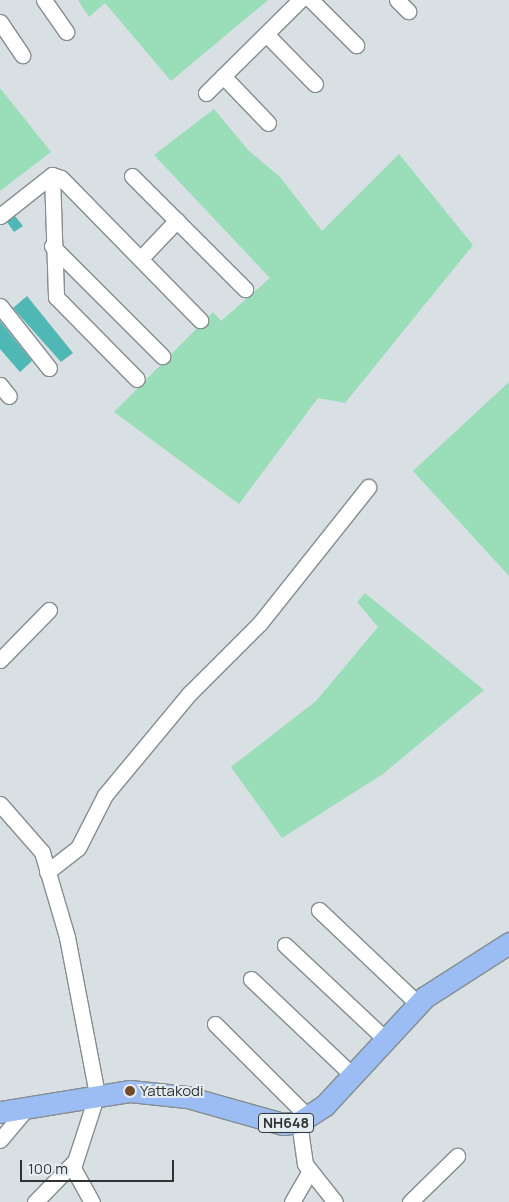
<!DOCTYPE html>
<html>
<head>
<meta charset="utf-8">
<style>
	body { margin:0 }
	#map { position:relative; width:509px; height:1202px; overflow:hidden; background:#d8e0e4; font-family:Manrope,sans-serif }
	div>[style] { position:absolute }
	.green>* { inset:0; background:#9addb9 }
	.building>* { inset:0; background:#4fb7b4 }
	.roads { filter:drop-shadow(1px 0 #858d90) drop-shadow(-1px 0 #858d90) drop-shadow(0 1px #858d90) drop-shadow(0 -1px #858d90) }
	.minor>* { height:15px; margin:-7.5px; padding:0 7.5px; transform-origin:7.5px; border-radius:7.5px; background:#fff }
	.highway>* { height:21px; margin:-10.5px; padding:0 10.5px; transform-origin:10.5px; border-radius:10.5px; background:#9bbdf4 }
	.dots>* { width:14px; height:14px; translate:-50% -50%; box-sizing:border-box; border:2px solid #e5edf1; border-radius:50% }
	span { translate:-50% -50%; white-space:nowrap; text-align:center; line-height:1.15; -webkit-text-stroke:4px #e5edf1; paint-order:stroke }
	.shield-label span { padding:1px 4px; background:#e5edf1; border:1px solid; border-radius:4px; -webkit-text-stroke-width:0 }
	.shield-label { font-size:14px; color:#2f3334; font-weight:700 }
	.poi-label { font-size:15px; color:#2f3334 }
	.left { translate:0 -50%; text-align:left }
	.scale { position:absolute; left:20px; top:1160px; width:154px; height:22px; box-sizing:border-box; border:2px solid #2f3334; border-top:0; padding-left:6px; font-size:15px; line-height:18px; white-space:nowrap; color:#2f3334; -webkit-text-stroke:4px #e5edf1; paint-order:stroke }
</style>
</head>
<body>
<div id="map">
	<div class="green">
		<div style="clip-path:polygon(78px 0,268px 0,171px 81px,105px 3px,89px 17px)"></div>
		<div style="clip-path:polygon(0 88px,51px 152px,0 191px)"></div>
		<div style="clip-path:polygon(214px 109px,248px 150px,280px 177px,322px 231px,399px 154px,473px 245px,345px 403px,318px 398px,239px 504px,114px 412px,213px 312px,221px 321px,270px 278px,154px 155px)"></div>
		<div style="clip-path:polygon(509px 382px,509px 576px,413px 471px)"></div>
		<div style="clip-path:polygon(365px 593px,484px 690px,383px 774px,282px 838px,231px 767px,316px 701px,378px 627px,357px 602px)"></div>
	</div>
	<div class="building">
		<div style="clip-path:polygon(15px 216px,23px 226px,14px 232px,7px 222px)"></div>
		<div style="clip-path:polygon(27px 296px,73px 353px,61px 362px,13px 308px)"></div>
		<div style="clip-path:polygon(0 321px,32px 361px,20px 372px,0 349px)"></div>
	</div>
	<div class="roads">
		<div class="minor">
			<div style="left:44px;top:0;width:39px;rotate:55deg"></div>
			<div style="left:311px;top:0;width:64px;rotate:45deg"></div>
			<div style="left:397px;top:0;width:16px;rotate:45deg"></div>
			<div style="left:0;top:22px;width:40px;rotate:56deg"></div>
			<div style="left:266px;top:34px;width:70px;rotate:45.6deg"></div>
			<div style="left:223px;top:76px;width:65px;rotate:46.2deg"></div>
			<div style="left:206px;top:93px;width:132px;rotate:-44.7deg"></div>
			<div style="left:52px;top:175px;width:122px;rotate:88.1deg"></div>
			<div style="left:56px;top:297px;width:115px;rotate:45.4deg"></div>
			<div style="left:52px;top:175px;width:9px;rotate:18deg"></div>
			<div style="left:61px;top:178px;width:199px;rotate:45.6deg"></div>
			<div style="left:132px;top:176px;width:160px;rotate:45deg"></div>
			<div style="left:0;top:216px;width:66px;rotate:-38.3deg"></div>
			<div style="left:52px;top:246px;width:156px;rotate:45deg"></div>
			<div style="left:141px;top:258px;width:52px;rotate:-46.5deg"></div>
			<div style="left:0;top:306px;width:79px;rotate:51.7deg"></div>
			<div style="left:0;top:385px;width:14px;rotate:51deg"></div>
			<div style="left:0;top:660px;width:70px;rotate:-45.6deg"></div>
			<div style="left:0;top:804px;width:64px;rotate:48.8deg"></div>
			<div style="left:42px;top:852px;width:89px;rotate:73.6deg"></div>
			<div style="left:67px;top:937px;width:160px;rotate:79.2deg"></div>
			<div style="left:97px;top:1094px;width:78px;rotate:108deg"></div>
			<div style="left:73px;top:1168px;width:39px;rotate:61deg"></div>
			<div style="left:47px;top:872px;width:39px;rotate:-38deg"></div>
			<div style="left:78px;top:848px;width:59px;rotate:-63deg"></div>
			<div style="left:105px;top:795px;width:131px;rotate:-50.3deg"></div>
			<div style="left:189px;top:694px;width:100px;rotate:-45deg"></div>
			<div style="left:260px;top:623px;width:174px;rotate:-51.5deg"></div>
			<div style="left:319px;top:910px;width:137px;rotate:43.5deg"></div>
			<div style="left:285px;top:945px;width:137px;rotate:43.2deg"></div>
			<div style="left:251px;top:979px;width:139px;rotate:43.5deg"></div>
			<div style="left:215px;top:1024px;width:133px;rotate:45deg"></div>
			<div style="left:299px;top:1122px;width:42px;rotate:81.9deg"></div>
			<div style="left:305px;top:1164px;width:48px;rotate:51.7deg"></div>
			<div style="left:0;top:1140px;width:40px;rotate:-50deg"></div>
			<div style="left:35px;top:1202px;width:57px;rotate:-45.7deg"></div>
			<div style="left:292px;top:1202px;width:36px;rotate:-60deg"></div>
			<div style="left:410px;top:1202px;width:66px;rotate:-44.4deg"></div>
		</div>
		<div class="highway">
			<div style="left:0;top:1112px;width:132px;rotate:-9.2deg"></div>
			<div style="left:130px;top:1091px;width:57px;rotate:6deg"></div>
			<div style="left:187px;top:1097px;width:100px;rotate:15.7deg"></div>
			<div style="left:283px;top:1124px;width:16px;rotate:-7deg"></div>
			<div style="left:299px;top:1122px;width:31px;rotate:-33deg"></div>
			<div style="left:325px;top:1105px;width:147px;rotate:-47.2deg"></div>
			<div style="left:425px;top:997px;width:100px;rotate:-32.7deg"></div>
		</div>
	</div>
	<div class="dots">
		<div style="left:130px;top:1091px;background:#734c2a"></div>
	</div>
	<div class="shield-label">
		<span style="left:286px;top:1123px">NH648</span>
	</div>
	<div class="poi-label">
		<span class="left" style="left:140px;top:1091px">Yattakodi</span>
	</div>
	<div class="scale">100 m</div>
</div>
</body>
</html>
